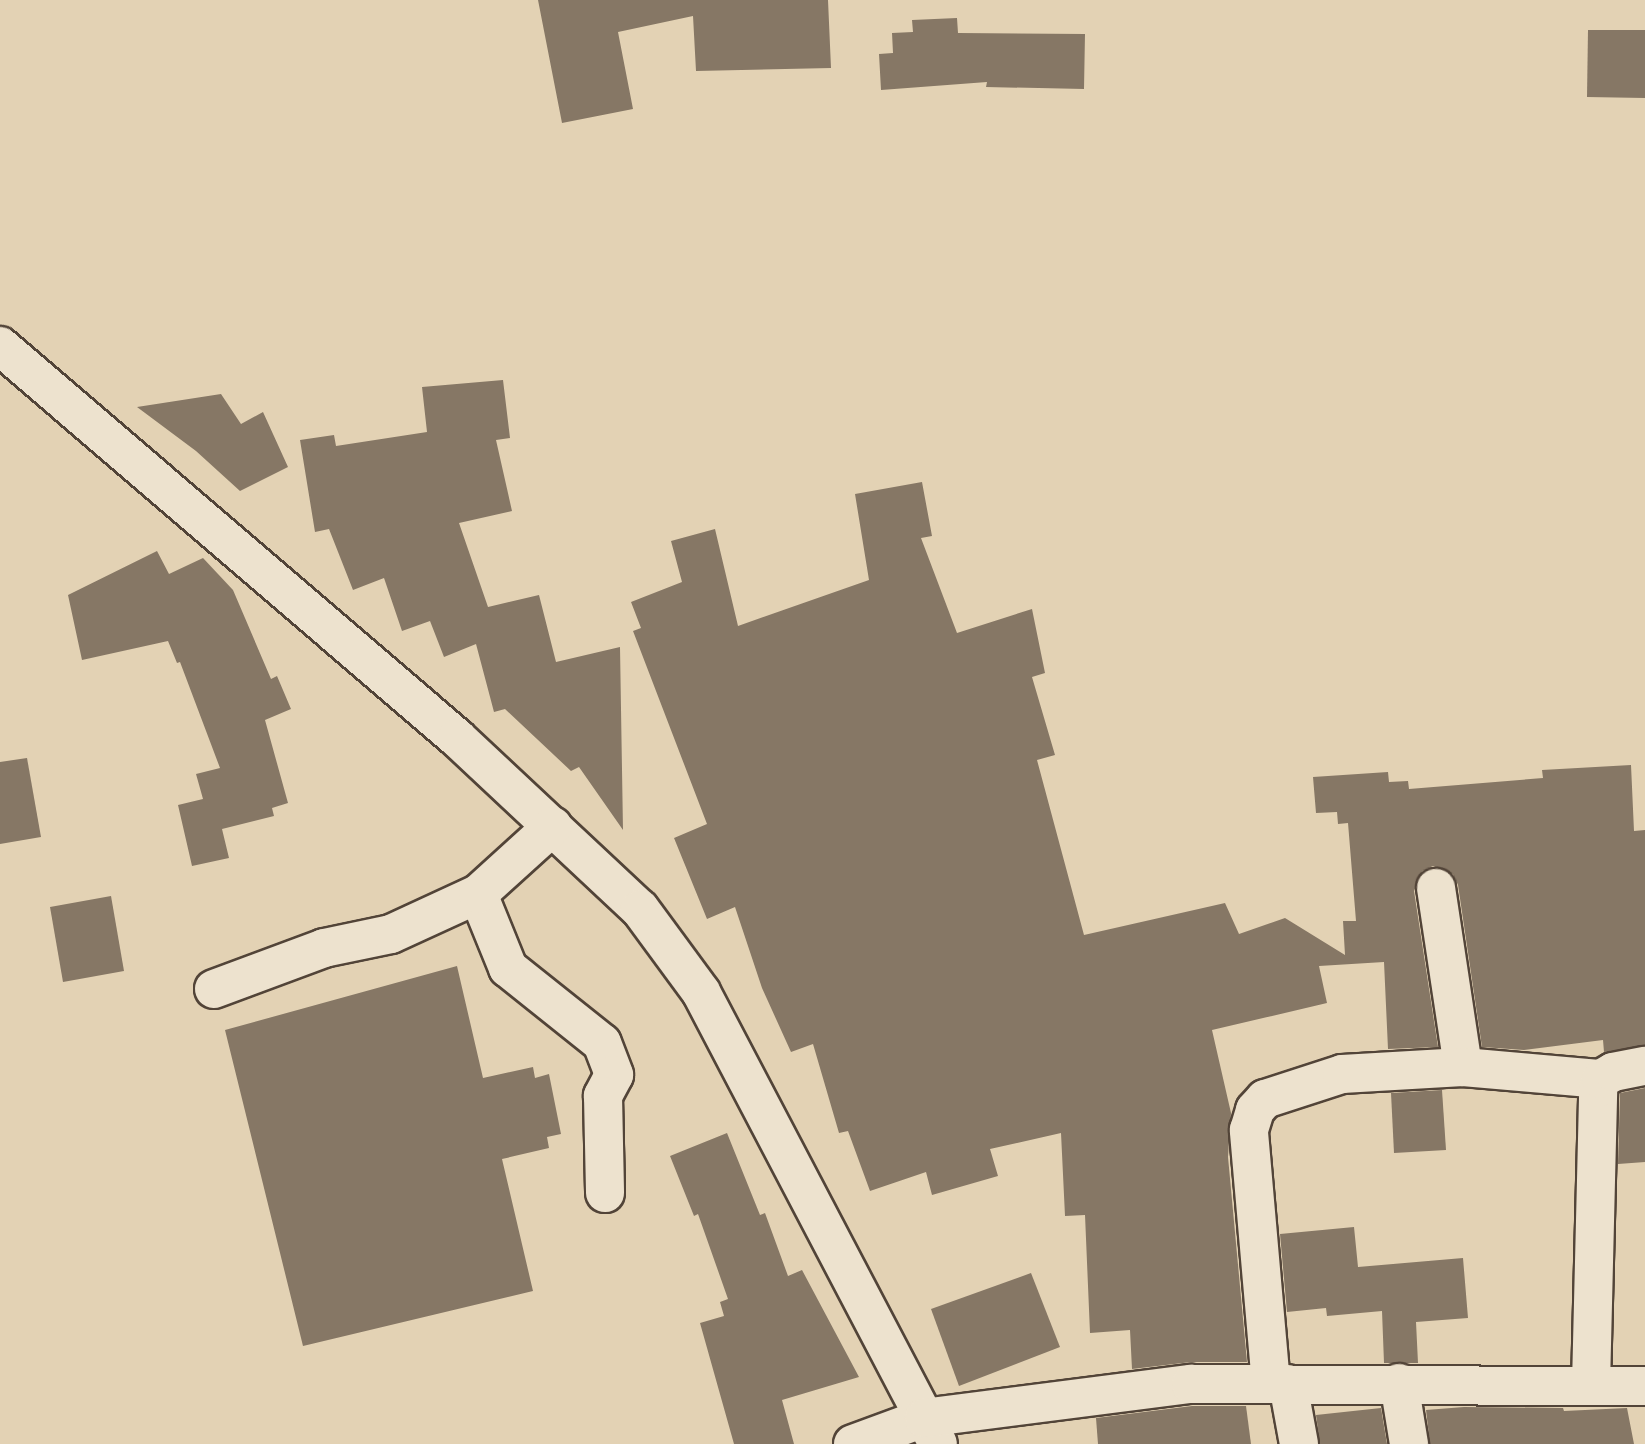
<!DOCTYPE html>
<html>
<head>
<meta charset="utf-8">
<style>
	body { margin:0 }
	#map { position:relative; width:1645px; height:1444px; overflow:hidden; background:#e3d2b4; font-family:"IM FELL Great Primer",serif }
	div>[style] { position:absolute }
	.building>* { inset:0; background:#867765 }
	.roads { filter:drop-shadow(2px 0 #524438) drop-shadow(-2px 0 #524438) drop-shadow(0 2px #524438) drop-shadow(0 -2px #524438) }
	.minor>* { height:38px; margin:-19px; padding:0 19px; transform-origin:19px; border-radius:19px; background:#ede2ce }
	span { translate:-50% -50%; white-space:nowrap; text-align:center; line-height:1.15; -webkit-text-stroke:5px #ede2ce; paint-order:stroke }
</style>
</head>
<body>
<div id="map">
	<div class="building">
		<div style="clip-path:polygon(538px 0,828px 0,831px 68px,696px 71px,693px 16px,618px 32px,633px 109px,562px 123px)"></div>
		<div style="clip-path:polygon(957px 18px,958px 33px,1085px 34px,1084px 89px,986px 87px,987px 82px,881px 90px,879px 54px,893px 53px,892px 33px,913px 32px,912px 20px)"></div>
		<div style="clip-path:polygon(1588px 30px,1645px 30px,1645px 98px,1587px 97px)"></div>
		<div style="clip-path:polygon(503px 380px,510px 438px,496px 440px,512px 511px,459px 523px,488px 607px,539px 595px,556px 662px,620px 647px,623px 830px,579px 767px,571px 771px,505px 709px,494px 712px,476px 644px,444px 657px,430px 621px,402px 631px,384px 578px,353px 590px,329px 529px,315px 532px,300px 440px,334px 435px,336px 446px,427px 432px,422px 387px)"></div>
		<div style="clip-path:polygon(221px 394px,241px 424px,263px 412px,288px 467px,240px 491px,196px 451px,137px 407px)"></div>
		<div style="clip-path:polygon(922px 482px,932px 536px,921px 538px,957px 633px,1032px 609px,1045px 673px,1032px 677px,1055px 755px,1037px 760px,1084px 935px,1225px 903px,1239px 934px,1285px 918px,1345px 955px,1343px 921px,1356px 921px,1348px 823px,1338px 824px,1337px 812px,1316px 813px,1313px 777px,1388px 772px,1389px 782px,1408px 781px,1409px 789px,1543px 778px,1542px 770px,1631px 765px,1634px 831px,1645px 830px,1645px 1045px,1604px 1052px,1603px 1040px,1524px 1050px,1482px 1047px,1458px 885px,1453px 874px,1433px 866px,1422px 871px,1414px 891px,1438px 1047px,1388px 1049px,1384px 962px,1319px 966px,1327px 1003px,1212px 1030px,1231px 1113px,1228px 1157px,1247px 1362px,1191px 1362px,1132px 1369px,1130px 1330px,1090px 1333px,1085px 1215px,1065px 1216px,1061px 1133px,990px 1149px,998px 1176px,932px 1195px,926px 1172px,870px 1191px,848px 1131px,839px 1133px,813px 1044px,791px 1052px,762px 988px,735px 907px,707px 919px,674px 838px,707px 824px,633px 631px,641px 628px,631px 602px,682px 582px,671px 541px,715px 529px,738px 626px,869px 580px,855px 494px)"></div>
		<div style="clip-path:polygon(157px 551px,169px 574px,203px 558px,233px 590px,271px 679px,277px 676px,291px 709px,265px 720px,288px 803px,272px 808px,274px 816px,222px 829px,229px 858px,192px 866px,178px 805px,203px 799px,196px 774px,220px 768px,180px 662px,177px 663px,168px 641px,82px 660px,68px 595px)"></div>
		<div style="clip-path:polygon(27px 758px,41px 837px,0 844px,0 762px)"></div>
		<div style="clip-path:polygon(111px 896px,124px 971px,63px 982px,50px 907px)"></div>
		<div style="clip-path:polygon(457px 966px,483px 1078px,533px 1067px,535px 1078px,549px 1074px,561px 1134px,547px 1137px,549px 1148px,502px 1159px,533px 1291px,303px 1346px,225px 1030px)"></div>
		<div style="clip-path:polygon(1645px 1088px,1645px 1162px,1618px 1164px,1620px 1093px)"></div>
		<div style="clip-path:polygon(1442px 1090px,1446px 1150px,1394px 1153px,1391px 1093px)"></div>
		<div style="clip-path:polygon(727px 1133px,760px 1215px,765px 1213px,788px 1276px,802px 1270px,859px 1377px,782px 1400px,794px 1444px,734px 1444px,700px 1323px,724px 1316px,720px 1302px,728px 1299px,698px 1214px,694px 1216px,670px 1156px)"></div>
		<div style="clip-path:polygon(1354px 1227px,1358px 1267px,1463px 1258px,1468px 1318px,1416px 1322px,1418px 1363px,1384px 1363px,1382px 1311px,1327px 1316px,1326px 1308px,1287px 1312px,1280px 1234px)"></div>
		<div style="clip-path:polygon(1031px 1273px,1060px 1347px,959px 1386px,931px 1309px)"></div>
		<div style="clip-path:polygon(1192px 1406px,1246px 1406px,1251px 1444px,1098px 1444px,1096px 1418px)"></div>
		<div style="clip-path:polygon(1464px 1407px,1563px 1408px,1564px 1411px,1627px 1408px,1634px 1444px,1430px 1444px,1426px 1410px)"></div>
		<div style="clip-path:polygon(1381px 1408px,1387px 1444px,1320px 1444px,1316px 1415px)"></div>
	</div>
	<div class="roads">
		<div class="minor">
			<div style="left:0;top:346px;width:602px;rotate:40.62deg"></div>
			<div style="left:457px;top:738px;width:250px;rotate:43.1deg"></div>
			<div style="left:640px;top:909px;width:103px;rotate:53.7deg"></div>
			<div style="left:701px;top:992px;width:510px;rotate:62.33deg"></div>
			<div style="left:1436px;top:888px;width:181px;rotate:81.4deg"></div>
			<div style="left:478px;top:894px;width:80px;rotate:67.9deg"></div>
			<div style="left:508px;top:968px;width:120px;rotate:38.6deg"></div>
			<div style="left:602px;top:1043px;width:34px;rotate:69deg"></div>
			<div style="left:614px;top:1075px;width:24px;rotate:118deg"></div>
			<div style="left:603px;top:1096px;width:97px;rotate:88.8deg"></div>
			<div style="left:214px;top:989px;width:117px;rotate:-20.4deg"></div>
			<div style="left:324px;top:948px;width:68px;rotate:-11.8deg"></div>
			<div style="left:391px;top:934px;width:96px;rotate:-24.7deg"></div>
			<div style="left:478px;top:894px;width:101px;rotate:-42.2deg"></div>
			<div style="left:1399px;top:1383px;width:62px;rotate:80.7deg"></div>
			<div style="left:1271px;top:1384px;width:255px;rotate:-95deg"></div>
			<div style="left:1249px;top:1130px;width:21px;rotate:-73deg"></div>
			<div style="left:1255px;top:1110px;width:15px;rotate:-48deg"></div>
			<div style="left:1265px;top:1099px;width:81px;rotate:-18deg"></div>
			<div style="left:1342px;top:1074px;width:121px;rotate:-3.3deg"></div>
			<div style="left:1463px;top:1067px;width:139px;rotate:5deg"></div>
			<div style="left:1288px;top:1384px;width:61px;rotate:79.6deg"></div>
			<div style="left:1591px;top:1385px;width:297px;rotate:-88.6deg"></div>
			<div style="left:1598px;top:1088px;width:9px;rotate:-72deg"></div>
			<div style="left:1601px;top:1079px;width:14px;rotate:-30deg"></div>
			<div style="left:1613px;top:1072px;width:33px;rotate:-11deg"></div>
			<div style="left:853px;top:1444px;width:76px;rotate:-20.1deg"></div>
			<div style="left:924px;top:1418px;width:269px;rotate:-7.3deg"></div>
			<div style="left:1191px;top:1384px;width:454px;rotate:0.3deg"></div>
		</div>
	</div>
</div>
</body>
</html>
